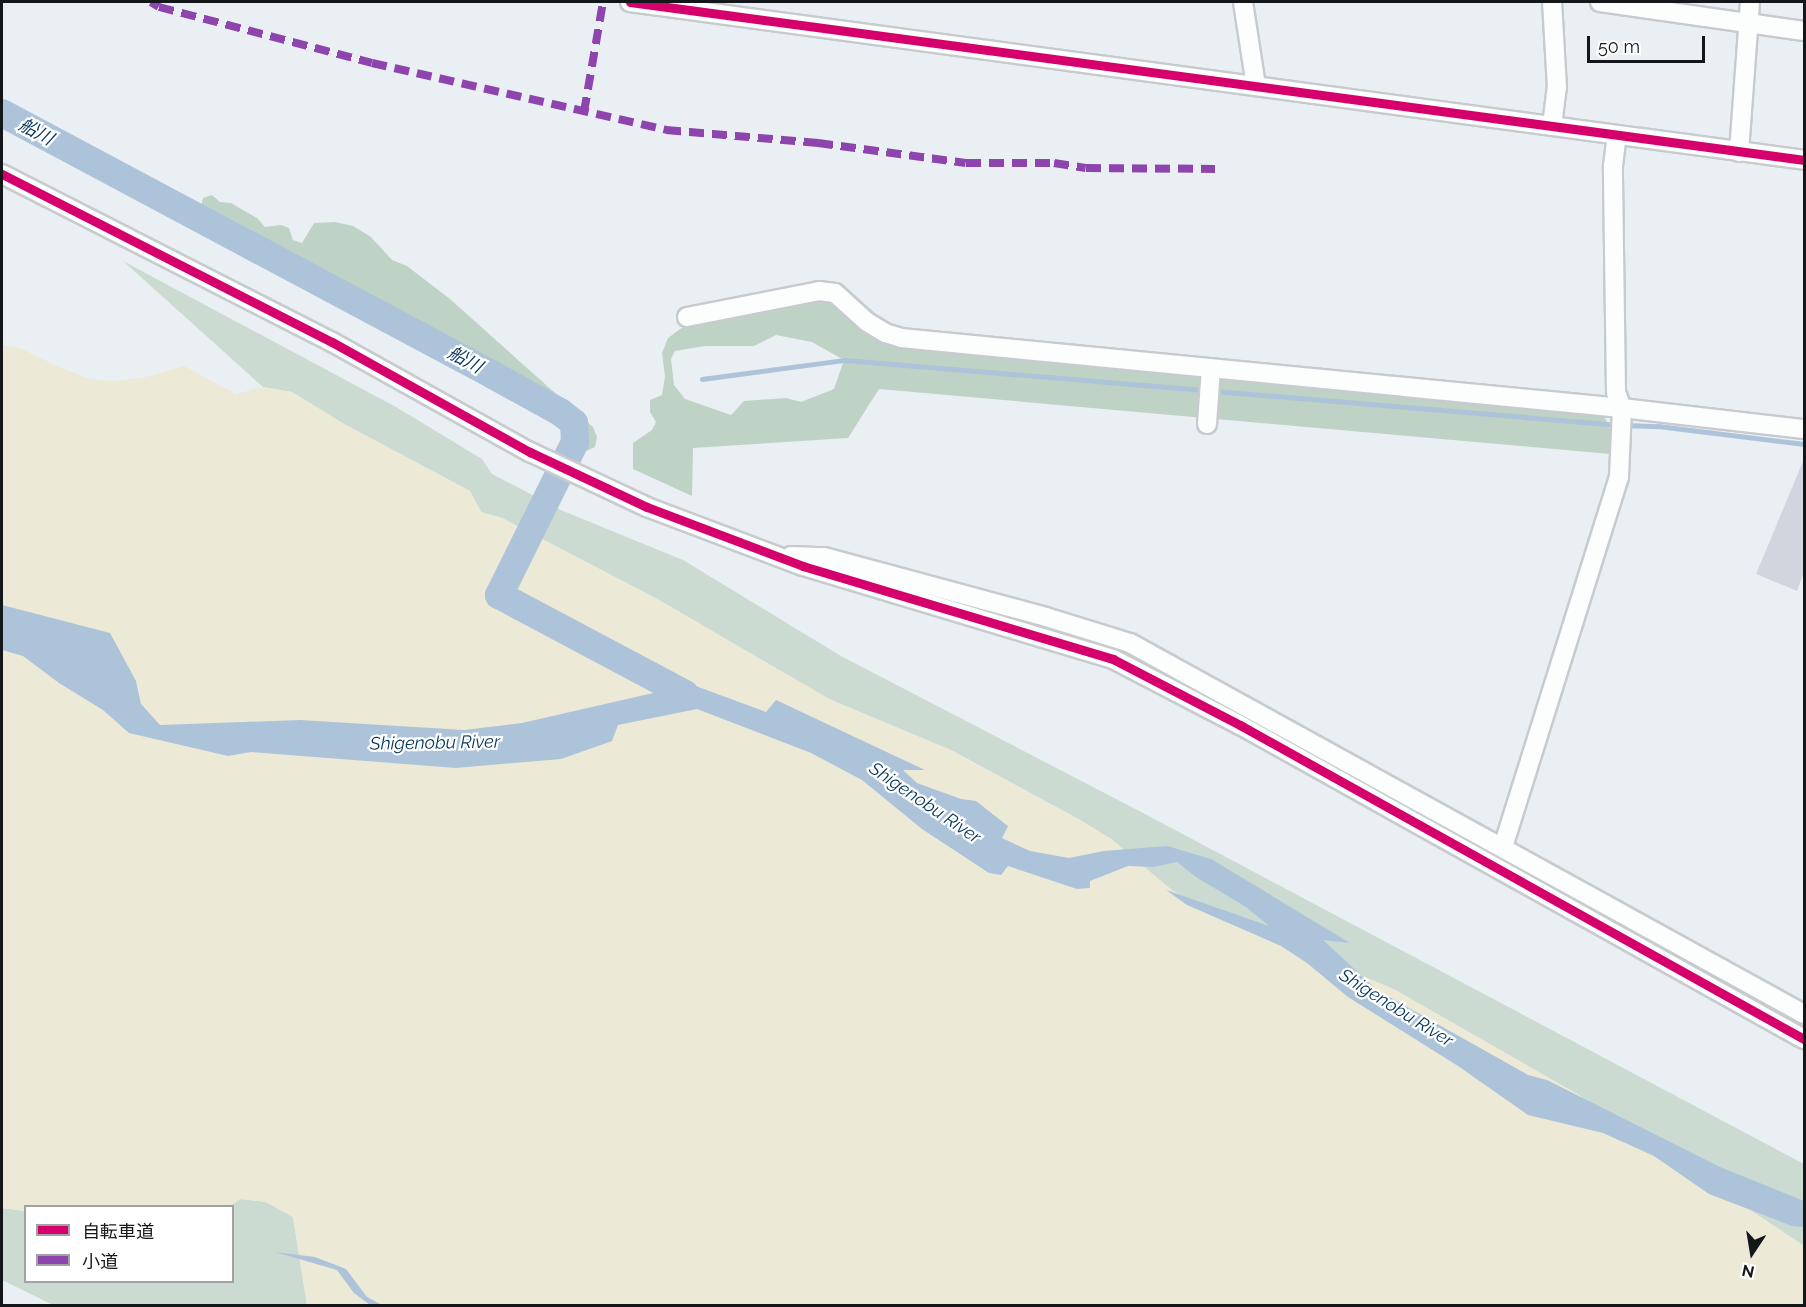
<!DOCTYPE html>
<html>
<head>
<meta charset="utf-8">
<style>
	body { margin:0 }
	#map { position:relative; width:1806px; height:1307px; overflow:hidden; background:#eaeff4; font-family:Raleway,"Noto Sans JP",sans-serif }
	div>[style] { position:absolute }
	.green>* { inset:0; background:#cbdbd1 }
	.forest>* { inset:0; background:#bed2c5 }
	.sand>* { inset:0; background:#ece9d7 }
	.water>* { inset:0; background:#adc3d9 }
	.stream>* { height:4.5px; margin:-2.25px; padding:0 2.25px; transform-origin:2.25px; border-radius:2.25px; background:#adc3d9 }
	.river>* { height:28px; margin:-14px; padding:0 14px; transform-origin:14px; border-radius:14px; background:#adc3d9 }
	.building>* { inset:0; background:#d2d5dd }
	.roads { filter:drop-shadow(2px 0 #c7cbcf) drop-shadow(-2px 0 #c7cbcf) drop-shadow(0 2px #c7cbcf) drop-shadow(0 -2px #c7cbcf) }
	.street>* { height:18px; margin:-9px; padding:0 9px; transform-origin:9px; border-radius:9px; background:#fcfdfd }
	.quiet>* { height:8px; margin-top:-4px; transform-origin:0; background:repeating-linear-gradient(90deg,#8e44ad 0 15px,transparent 0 23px) }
	.cycleway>* { height:9px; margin:-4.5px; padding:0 4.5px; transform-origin:4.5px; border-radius:4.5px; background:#d6006c }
	span { translate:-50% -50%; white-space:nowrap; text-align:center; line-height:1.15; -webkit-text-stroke:4.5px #fff; paint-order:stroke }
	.water-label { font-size:18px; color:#05365b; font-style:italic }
	.frame { position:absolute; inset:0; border:3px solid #14171a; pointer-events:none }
	.legend { position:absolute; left:24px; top:1205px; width:210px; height:78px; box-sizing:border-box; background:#fff; border:2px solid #a1a2a3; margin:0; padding:8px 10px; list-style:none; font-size:18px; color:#14171a }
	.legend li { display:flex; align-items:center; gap:12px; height:30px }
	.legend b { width:30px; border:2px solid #a1a2a3 }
	.north { position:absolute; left:1722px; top:1223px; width:60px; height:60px; -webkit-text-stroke:4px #fff; paint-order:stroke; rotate:192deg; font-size:16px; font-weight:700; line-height:24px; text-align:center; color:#14171a }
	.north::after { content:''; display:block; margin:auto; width:21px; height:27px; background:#14171a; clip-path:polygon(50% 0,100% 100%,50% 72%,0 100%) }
	.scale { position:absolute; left:1587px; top:36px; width:118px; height:27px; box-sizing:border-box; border:3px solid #14171a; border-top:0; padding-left:8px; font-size:18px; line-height:21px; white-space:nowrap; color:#14171a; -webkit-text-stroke:4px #fff; paint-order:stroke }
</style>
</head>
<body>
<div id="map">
	<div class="green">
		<div style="clip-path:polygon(123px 261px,396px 407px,482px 459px,492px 474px,563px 511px,683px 560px,841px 656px,1145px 814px,1804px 1164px,1804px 1246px,1574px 1092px,1195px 907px,1168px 887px,1111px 839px,1080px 820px,953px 751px,829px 699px,659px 600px,502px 518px,481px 512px,470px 491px,344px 424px,292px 392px,263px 387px)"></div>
		<div style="clip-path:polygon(241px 1199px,266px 1202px,293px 1217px,307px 1305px,53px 1305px,2px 1280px,2px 1208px,25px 1211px,26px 1282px,232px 1282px,232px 1206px,229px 1206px)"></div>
	</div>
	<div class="forest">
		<div style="clip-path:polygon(212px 195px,220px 202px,231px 203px,257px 218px,265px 227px,281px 225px,289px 228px,293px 240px,302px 243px,314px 223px,335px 222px,353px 226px,371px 237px,392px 260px,407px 266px,450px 299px,593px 427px,597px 437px,595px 447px,586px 451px,580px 447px,577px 424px,569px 415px,481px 364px,205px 215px,201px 208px,203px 198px)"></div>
		<div style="clip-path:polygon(evenodd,821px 301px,831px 303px,865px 329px,1602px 412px,1611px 431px,1610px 454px,879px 389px,848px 438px,693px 448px,692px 496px,633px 469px,633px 443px,652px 430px,656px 422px,650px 412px,650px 400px,662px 395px,665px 377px,662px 353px,668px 338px,683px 327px,821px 301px,776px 335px,812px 342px,844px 360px,834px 389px,801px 402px,786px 398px,744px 401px,731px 415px,685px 399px,674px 385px,671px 359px,675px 351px,705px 346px,754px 346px,776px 335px)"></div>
	</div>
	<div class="sand">
		<div style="clip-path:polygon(2px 345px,22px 349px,61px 368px,90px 379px,112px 381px,142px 378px,184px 366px,236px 394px,263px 387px,291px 392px,344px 424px,470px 491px,481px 512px,502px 518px,659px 600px,829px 699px,952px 751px,1080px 820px,1111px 839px,1168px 887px,1195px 907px,1394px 989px,1574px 1092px,1804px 1246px,1804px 1305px,307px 1305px,293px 1217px,266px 1202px,241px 1199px,229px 1206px,26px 1206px,25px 1211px,2px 1208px)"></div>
	</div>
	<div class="water">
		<div style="clip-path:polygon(2px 605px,110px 633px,136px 681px,141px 704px,160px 725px,300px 720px,464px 730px,522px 723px,662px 691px,685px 682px,766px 712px,776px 700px,925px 770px,903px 770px,917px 783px,961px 799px,976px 801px,1008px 826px,1002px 838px,1030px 851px,1069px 858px,1104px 851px,1167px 846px,1211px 859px,1350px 943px,1323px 940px,1377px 990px,1528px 1075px,1547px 1080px,1720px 1167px,1804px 1201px,1804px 1227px,1792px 1226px,1709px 1194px,1654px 1156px,1603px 1133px,1528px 1115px,1458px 1066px,1348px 997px,1307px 963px,1281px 946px,1187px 905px,1166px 890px,1269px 926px,1246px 907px,1196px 877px,1177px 862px,1153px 867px,1128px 866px,1090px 881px,1090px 888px,1077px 889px,1008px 866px,1001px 875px,989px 873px,922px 829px,862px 780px,811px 753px,697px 709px,618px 725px,612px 741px,561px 759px,456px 768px,251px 752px,228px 756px,129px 733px,103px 710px,59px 683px,23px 656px,2px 650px)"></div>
		<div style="clip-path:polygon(275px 1252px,315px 1257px,346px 1269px,367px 1297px,382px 1305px,370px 1305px,354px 1293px,337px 1270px)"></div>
	</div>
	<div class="stream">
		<div style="left:702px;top:379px;width:144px;rotate:-7.6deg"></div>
		<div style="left:845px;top:360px;width:362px;rotate:4.8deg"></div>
		<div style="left:1215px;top:391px;width:402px;rotate:4.8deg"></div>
		<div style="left:1624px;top:425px;width:34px;rotate:2deg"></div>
		<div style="left:1658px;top:426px;width:147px;rotate:7deg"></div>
	</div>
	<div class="river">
		<div style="left:2px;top:113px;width:557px;rotate:28.08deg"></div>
		<div style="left:493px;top:375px;width:77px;rotate:28.9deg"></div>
		<div style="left:560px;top:412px;width:18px;rotate:38deg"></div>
		<div style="left:574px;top:423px;width:19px;rotate:87deg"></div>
		<div style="left:575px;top:442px;width:171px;rotate:116.4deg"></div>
		<div style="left:499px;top:595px;width:211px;rotate:28deg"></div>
	</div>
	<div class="building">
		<div style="clip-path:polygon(1804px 459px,1804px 572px,1797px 591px,1756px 574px)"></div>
	</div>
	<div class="roads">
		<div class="street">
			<div style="left:630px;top:2px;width:1185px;rotate:7.66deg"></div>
			<div style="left:1243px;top:2px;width:85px;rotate:81.2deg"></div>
			<div style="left:1600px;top:2px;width:206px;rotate:8.1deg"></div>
			<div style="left:1552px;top:126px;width:38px;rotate:-83deg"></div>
			<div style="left:1557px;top:88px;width:86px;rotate:-93.3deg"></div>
			<div style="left:1739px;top:152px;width:150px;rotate:-85.8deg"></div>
			<div style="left:2px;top:174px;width:370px;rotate:27deg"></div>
			<div style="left:332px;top:342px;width:227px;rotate:29.1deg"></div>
			<div style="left:530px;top:452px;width:129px;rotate:25.2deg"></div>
			<div style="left:647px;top:507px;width:167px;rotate:20.7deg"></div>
			<div style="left:803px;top:566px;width:324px;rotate:16.7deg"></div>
			<div style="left:1113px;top:659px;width:143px;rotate:27.5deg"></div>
			<div style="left:1240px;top:725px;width:646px;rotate:29.11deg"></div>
			<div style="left:687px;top:317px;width:135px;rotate:-11.1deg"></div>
			<div style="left:819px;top:291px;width:16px;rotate:7deg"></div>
			<div style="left:835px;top:293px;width:43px;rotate:42.2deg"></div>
			<div style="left:867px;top:322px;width:21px;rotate:31deg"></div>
			<div style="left:885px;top:333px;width:17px;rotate:17deg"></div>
			<div style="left:901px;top:338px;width:724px;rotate:5.55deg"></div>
			<div style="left:1622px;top:408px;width:183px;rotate:6.6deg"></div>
			<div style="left:1207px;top:424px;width:56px;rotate:-85.9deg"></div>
			<div style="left:791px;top:556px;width:33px;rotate:2deg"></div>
			<div style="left:824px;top:557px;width:230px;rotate:15.1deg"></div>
			<div style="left:1046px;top:617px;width:88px;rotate:17.2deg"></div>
			<div style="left:1130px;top:643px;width:769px;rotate:28.83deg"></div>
			<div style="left:1503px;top:847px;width:388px;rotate:-72.6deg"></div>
			<div style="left:1619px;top:477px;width:69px;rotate:-87.5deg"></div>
			<div style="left:1622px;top:408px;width:17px;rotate:-111deg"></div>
			<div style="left:1616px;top:392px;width:226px;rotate:-90.8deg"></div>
			<div style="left:1613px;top:166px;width:31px;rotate:-83deg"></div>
		</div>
	</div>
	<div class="quiet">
		<div style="left:151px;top:2px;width:9px;rotate:32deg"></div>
		<div style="left:159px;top:7px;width:220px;rotate:14.7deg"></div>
		<div style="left:372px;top:63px;width:302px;rotate:12.8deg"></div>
		<div style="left:666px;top:130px;width:153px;rotate:4.9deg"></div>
		<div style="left:818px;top:143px;width:149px;rotate:7.7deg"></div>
		<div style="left:966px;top:163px;width:88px"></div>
		<div style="left:1054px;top:163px;width:32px;rotate:9deg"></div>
		<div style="left:1086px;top:168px;width:129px;rotate:0.4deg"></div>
		<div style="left:584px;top:112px;width:112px;rotate:-80.2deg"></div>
	</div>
	<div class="cycleway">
		<div style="left:630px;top:2px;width:1185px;rotate:7.66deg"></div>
		<div style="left:2px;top:174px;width:370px;rotate:27deg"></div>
		<div style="left:332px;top:342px;width:227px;rotate:29.1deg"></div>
		<div style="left:530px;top:452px;width:129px;rotate:25.2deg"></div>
		<div style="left:647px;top:507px;width:167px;rotate:20.7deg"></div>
		<div style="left:803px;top:566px;width:324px;rotate:16.7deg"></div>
		<div style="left:1113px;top:659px;width:143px;rotate:27.5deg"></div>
		<div style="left:1240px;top:725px;width:646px;rotate:29.11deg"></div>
	</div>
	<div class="water-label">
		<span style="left:36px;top:132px;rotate:28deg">船川</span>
		<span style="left:465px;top:360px;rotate:28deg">船川</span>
		<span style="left:435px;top:743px;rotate:-1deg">Shigenobu River</span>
		<span style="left:925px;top:803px;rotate:34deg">Shigenobu River</span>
		<span style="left:1396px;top:1008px;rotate:32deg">Shigenobu River</span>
	</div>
	<div class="frame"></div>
	<ul class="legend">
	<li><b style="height:8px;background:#d6006c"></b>自転車道</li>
	<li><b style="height:8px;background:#8e44ad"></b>小道</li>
	</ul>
	<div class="north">N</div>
	<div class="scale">50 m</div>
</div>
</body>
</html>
